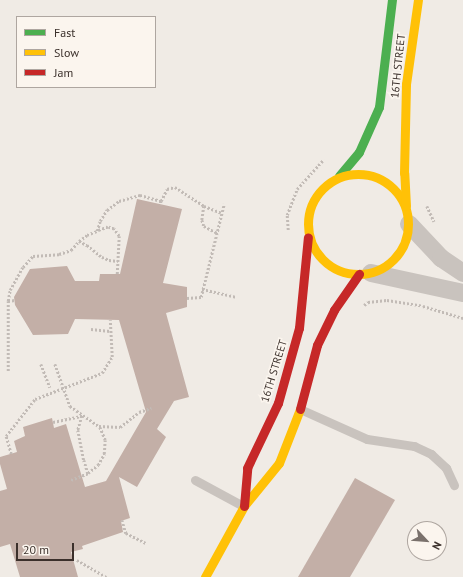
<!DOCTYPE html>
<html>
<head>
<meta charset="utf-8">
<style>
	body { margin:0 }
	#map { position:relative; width:463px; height:577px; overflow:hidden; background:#f0ebe5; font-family:"PT Sans",sans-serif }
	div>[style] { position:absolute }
	.building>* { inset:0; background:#c3afa7 }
	.path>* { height:2.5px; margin-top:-1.25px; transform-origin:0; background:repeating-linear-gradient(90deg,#c2bbb6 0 2px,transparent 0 4px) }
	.lane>* { height:9px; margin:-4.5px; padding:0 4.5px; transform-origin:4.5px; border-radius:4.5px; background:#c9c3be }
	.street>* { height:18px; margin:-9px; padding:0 9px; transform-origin:9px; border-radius:9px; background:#c9c3be }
	.fast>* { height:9px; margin:-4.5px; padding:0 4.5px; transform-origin:4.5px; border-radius:4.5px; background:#4caf50 }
	.slow>* { height:9px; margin:-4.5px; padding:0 4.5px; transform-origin:4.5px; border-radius:4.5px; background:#ffc107 }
	.slow>.ring { margin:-4.5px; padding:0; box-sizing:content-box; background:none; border:9px solid #ffc107; border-radius:50% }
	.jam>* { height:9px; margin:-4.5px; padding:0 4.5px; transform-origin:4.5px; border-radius:4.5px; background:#c62828 }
	span { translate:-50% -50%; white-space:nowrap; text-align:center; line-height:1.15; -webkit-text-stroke:3.5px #fbf5ee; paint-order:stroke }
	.street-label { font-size:11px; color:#3b302b }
	.legend { position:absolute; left:16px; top:16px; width:140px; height:72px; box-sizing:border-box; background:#fbf5ee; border:1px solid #aea6a0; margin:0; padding:5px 7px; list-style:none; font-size:12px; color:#3b302b }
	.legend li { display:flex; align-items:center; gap:8px; height:20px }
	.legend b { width:20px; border:1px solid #aea6a0 }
	.north { position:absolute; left:407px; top:521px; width:40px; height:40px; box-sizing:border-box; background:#fbf5ee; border:1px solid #aea6a0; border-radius:50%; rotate:116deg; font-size:11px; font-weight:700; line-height:16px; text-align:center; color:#3b302b }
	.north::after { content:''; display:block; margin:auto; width:14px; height:18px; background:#7a716c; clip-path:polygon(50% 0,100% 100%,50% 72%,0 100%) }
	.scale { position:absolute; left:16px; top:543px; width:58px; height:18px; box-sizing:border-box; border:2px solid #3b302b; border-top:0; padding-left:5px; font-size:12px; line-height:14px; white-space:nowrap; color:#3b302b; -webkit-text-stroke:3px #fbf5ee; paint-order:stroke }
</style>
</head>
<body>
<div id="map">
	<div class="building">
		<div style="clip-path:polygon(137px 199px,182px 209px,163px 283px,187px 287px,187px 307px,166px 313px,189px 397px,174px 401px,157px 429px,166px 437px,137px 487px,119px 477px,130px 518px,121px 521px,123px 532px,82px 546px,83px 549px,71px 552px,78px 577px,20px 577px,10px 544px,0 547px,0 491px,7px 489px,0 464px,0 457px,17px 452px,14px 441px,25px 436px,23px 427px,52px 418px,54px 428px,66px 424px,85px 487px,106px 481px,146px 412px,119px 320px,75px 319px,68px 334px,33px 335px,15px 305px,14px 297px,30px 269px,67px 266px,75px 281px,99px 281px,100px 274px,120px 274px)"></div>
		<div style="clip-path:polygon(355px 478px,395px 500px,350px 577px,298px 577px)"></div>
	</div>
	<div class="path">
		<div style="left:161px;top:201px;width:13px;rotate:-63deg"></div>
		<div style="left:167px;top:189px;width:8px;rotate:-14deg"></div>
		<div style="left:175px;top:187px;width:35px;rotate:33deg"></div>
		<div style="left:204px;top:206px;width:19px;rotate:21deg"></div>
		<div style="left:204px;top:206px;width:14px;rotate:98deg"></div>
		<div style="left:202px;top:220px;width:6px;rotate:72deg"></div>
		<div style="left:204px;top:226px;width:15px;rotate:28deg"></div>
		<div style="left:427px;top:206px;width:17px;rotate:65deg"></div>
		<div style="left:288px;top:230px;width:15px;rotate:-94deg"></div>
		<div style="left:287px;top:215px;width:28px;rotate:-69deg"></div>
		<div style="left:297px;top:189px;width:40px;rotate:-48deg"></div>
		<div style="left:79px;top:241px;width:10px;rotate:-37deg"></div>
		<div style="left:87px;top:235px;width:11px;rotate:-22deg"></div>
		<div style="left:117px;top:274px;width:38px;rotate:-87deg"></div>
		<div style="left:119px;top:236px;width:9px;rotate:-126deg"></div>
		<div style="left:114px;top:229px;width:6px;rotate:-162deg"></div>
		<div style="left:108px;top:227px;width:12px;rotate:160deg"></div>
		<div style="left:97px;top:231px;width:10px;rotate:-73deg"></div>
		<div style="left:100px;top:221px;width:13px;rotate:-58deg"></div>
		<div style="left:107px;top:210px;width:15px;rotate:-37deg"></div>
		<div style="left:119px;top:201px;width:22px;rotate:-16deg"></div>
		<div style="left:140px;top:195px;width:22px;rotate:16deg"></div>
		<div style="left:161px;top:201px;width:4px;rotate:90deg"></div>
		<div style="left:202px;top:289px;width:35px;rotate:13deg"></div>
		<div style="left:187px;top:298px;width:14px;rotate:-4deg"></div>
		<div style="left:201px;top:297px;width:96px;rotate:-76.1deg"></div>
		<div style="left:8px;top:301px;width:7px;rotate:-8deg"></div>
		<div style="left:364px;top:305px;width:5px;rotate:-37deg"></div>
		<div style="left:368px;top:302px;width:19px;rotate:-6deg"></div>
		<div style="left:387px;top:300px;width:36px;rotate:9deg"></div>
		<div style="left:423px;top:306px;width:42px;rotate:16.7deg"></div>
		<div style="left:91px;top:329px;width:19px;rotate:6deg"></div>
		<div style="left:41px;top:364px;width:25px;rotate:69deg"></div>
		<div style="left:55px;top:364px;width:45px;rotate:70.3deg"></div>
		<div style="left:70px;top:406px;width:35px;rotate:35deg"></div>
		<div style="left:99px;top:426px;width:21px;rotate:3deg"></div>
		<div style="left:120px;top:427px;width:24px;rotate:-38deg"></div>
		<div style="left:139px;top:412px;width:13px;rotate:-18deg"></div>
		<div style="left:8px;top:371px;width:70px;rotate:-90deg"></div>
		<div style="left:8px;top:301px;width:11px;rotate:-80deg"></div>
		<div style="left:10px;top:290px;width:26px;rotate:-61deg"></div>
		<div style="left:23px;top:267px;width:15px;rotate:-48deg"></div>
		<div style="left:33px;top:256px;width:26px;rotate:-4deg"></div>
		<div style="left:59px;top:254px;width:13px;rotate:-18deg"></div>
		<div style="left:71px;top:250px;width:12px;rotate:-48deg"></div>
		<div style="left:79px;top:241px;width:9px;rotate:27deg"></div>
		<div style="left:87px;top:245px;width:19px;rotate:39deg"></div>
		<div style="left:102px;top:257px;width:8px;rotate:23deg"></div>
		<div style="left:109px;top:260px;width:9px;rotate:6deg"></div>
		<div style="left:53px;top:422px;width:30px;rotate:-12deg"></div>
		<div style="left:82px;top:416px;width:15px;rotate:106deg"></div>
		<div style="left:78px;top:430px;width:31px;rotate:79deg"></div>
		<div style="left:84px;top:460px;width:14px;rotate:73deg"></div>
		<div style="left:11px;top:454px;width:19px;rotate:-106deg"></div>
		<div style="left:6px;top:436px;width:47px;rotate:-51.9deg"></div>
		<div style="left:35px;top:399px;width:72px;rotate:-21.2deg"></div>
		<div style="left:102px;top:373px;width:19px;rotate:-58deg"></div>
		<div style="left:112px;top:357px;width:37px;rotate:-93deg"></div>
		<div style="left:71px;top:480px;width:18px;rotate:-22deg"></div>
		<div style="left:88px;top:473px;width:13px;rotate:-39deg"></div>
		<div style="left:98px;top:465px;width:13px;rotate:-61deg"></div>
		<div style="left:104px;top:454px;width:14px;rotate:-86deg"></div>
		<div style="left:105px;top:440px;width:15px;rotate:-113deg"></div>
		<div style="left:122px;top:520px;width:14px;rotate:73deg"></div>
		<div style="left:126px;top:533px;width:22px;rotate:27deg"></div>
		<div style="left:77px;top:560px;width:34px;rotate:30deg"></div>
	</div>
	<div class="lane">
		<div style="left:300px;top:409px;width:73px;rotate:24.1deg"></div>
		<div style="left:367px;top:439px;width:48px;rotate:8.5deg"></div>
		<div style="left:414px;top:446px;width:19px;rotate:25deg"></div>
		<div style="left:431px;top:454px;width:21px;rotate:43deg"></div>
		<div style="left:446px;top:468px;width:19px;rotate:65deg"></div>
		<div style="left:195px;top:480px;width:55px;rotate:28.4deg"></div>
	</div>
	<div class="street">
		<div style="left:409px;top:224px;width:47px;rotate:46.7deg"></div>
		<div style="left:441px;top:258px;width:27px;rotate:34deg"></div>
		<div style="left:371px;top:273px;width:94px;rotate:12.3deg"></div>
	</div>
	<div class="fast">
		<div style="left:339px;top:176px;width:31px;rotate:-50deg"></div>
		<div style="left:359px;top:152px;width:49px;rotate:-66deg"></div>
		<div style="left:379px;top:107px;width:108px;rotate:-83.1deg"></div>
	</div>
	<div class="slow">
		<div class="ring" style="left:308px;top:174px;width:91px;height:91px"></div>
		<div style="left:406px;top:206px;width:33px;rotate:-93deg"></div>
		<div style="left:404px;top:173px;width:89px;rotate:-88.7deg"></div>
		<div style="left:406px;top:84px;width:85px;rotate:-81.9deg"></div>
		<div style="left:205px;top:577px;width:81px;rotate:-61.2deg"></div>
		<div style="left:244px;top:506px;width:55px;rotate:-50.9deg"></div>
		<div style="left:279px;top:463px;width:58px;rotate:-68.7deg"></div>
	</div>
	<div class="jam">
		<div style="left:300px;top:409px;width:66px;rotate:-75.1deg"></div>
		<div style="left:317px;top:345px;width:39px;rotate:-64deg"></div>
		<div style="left:334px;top:310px;width:44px;rotate:-55.2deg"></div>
		<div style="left:244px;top:506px;width:38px;rotate:-85deg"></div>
		<div style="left:247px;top:468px;width:72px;rotate:-64.5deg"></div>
		<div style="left:278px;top:403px;width:78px;rotate:-74.4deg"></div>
		<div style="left:299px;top:328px;width:91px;rotate:-84.4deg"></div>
	</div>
	<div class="street-label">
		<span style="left:398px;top:66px;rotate:-84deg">16TH STREET</span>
		<span style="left:274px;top:371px;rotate:-73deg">16TH STREET</span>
	</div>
	<ul class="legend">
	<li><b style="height:5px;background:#4caf50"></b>Fast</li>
	<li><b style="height:5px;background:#ffc107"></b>Slow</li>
	<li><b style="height:5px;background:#c62828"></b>Jam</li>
	</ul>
	<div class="north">N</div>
	<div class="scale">20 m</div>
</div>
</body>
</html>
